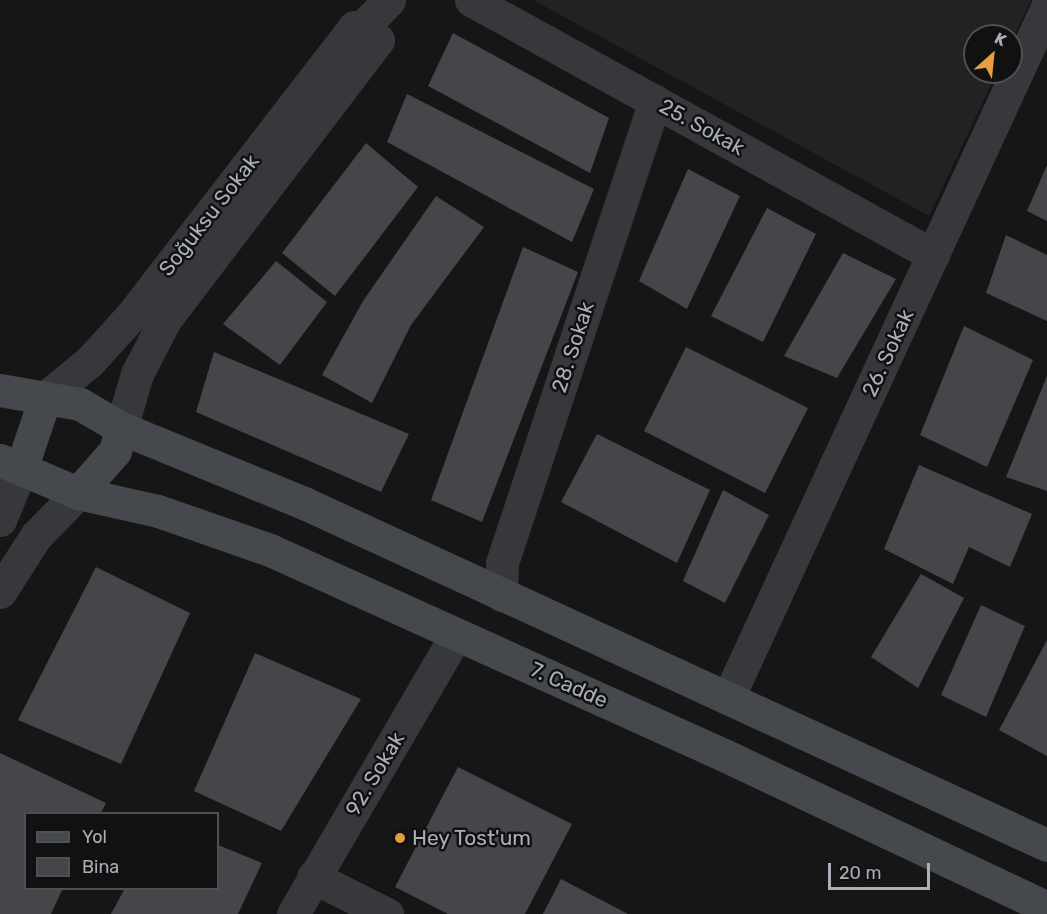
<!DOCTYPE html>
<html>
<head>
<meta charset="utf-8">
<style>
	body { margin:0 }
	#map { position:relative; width:1047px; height:914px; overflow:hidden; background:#161617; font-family:Rubik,sans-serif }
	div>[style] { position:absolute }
	.built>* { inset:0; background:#222224 }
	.building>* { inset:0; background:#45464a }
	.street>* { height:33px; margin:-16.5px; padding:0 16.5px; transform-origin:16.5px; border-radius:16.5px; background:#37383c }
	.secondary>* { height:33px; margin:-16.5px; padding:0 16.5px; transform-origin:16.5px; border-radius:16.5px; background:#45484c }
	.dots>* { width:16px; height:16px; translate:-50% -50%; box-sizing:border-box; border:3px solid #111112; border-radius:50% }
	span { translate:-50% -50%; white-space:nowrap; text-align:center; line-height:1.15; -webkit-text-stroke:5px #111112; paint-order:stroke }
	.street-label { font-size:21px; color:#a9aeb7 }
	.poi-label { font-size:21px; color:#a9aeb7 }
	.left { translate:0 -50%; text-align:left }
	.legend { position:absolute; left:24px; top:812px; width:195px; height:78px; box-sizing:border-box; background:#111112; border:2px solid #4e5054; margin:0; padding:8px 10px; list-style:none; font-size:18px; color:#a9aeb7 }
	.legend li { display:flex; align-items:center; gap:12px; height:30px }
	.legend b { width:30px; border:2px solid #4e5054 }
	.north { position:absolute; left:963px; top:24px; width:60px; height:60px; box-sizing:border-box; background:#111112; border:2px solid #4e5054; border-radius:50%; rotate:27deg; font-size:16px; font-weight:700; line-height:24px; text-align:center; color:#a9aeb7 }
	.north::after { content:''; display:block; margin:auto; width:21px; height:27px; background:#e49f41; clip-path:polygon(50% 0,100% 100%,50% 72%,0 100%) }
	.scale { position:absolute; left:828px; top:863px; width:102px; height:27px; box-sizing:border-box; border:3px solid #a9aeb7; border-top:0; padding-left:8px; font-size:18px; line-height:21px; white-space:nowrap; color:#a9aeb7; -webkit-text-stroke:4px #111112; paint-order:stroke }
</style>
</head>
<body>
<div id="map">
	<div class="built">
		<div style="clip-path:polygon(533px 0,1031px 0,1011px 43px,1011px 36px,975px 36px,975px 72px,997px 72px,929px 216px)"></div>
	</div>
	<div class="building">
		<div style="clip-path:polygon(453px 33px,609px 118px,590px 173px,428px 86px)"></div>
		<div style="clip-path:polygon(407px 94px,594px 189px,572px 242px,387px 142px)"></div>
		<div style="clip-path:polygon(366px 143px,418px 187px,335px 296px,282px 253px)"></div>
		<div style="clip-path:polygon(1047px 165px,1047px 221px,1027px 211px)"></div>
		<div style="clip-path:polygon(688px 169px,740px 196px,687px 309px,639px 281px)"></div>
		<div style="clip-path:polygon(436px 196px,484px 227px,411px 325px,372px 403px,322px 375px,363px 301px)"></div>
		<div style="clip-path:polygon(767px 208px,816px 234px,763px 342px,711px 316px)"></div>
		<div style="clip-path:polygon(1006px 235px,1047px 255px,1047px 321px,986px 293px)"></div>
		<div style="clip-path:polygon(523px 247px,578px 272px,482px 522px,431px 500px)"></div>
		<div style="clip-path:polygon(843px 253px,896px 279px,837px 378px,784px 356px)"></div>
		<div style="clip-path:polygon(276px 261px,327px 302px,280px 365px,223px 324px)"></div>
		<div style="clip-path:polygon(964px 326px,1033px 360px,987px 467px,920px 435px)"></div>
		<div style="clip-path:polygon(686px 347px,808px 408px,765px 493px,644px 431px)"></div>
		<div style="clip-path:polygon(214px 352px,409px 434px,381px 492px,196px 412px)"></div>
		<div style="clip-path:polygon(1047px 376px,1047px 491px,1006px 477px)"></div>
		<div style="clip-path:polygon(597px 434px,710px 490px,677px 563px,561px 502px)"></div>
		<div style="clip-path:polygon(919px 465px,1032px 514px,1010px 567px,969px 547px,953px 584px,884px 549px)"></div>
		<div style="clip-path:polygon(723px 490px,769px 515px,725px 603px,683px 581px)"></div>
		<div style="clip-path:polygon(96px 567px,190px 613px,121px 764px,18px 720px)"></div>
		<div style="clip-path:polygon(921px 574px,964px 598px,918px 688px,871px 657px)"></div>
		<div style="clip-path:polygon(981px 605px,1025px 626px,986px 717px,941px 695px)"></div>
		<div style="clip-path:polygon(1047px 640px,1047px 756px,999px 730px)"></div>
		<div style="clip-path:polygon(255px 653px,361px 699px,281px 831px,194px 791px)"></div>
		<div style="clip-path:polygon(0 753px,106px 803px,101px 813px,26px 813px,26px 888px,63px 888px,51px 914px,0 914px)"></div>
		<div style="clip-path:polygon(458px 767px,572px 824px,525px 914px,448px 914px,395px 887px)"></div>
		<div style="clip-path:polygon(218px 845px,262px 863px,238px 914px,111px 914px,125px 888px,218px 888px)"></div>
		<div style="clip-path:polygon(561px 879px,628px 914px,543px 914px)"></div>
	</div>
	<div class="street">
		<div style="left:471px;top:0;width:528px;rotate:28.9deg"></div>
		<div style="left:362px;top:28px;width:39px;rotate:-46deg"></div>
		<div style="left:45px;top:398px;width:58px;rotate:-39.4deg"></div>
		<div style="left:90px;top:361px;width:61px;rotate:-47.7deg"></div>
		<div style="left:131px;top:316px;width:365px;rotate:-52.3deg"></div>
		<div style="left:354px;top:27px;width:8px;rotate:7deg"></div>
		<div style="left:362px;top:28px;width:20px;rotate:37deg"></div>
		<div style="left:378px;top:40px;width:350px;rotate:127.3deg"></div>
		<div style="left:166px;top:318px;width:63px;rotate:117.4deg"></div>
		<div style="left:137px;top:374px;width:56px;rotate:106.5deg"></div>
		<div style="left:0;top:520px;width:55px;rotate:-67.6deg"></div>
		<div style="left:0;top:592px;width:67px;rotate:-57.3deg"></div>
		<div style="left:36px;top:536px;width:60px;rotate:-45.7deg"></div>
		<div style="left:501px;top:595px;width:32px;rotate:-88deg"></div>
		<div style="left:502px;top:563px;width:487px;rotate:-71.7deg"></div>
		<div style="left:728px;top:698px;width:761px;rotate:-65.22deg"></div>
		<div style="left:313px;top:877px;width:83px;rotate:26.6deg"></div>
		<div style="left:293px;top:914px;width:323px;rotate:-59.7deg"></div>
	</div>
	<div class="secondary">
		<div style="left:0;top:390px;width:81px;rotate:9.9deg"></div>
		<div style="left:80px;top:404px;width:48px;rotate:30.3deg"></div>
		<div style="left:121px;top:428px;width:198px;rotate:22.3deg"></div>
		<div style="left:304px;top:503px;width:818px;rotate:24.72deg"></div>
		<div style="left:0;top:460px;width:85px;rotate:22.9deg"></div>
		<div style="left:78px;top:493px;width:82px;rotate:12.7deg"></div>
		<div style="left:158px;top:511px;width:119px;rotate:19.2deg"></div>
		<div style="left:270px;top:550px;width:498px;rotate:24.3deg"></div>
		<div style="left:724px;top:755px;width:357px;rotate:25.3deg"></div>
		<div style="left:21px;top:469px;width:75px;rotate:-71.3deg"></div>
		<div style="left:78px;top:493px;width:56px;rotate:-48.6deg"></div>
		<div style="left:115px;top:451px;width:24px;rotate:-75deg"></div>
	</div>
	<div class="dots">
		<div style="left:400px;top:838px;background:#e49f41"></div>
	</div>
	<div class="street-label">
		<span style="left:702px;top:127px;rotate:29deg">25. Sokak</span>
		<span style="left:209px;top:215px;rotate:-52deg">Soğuksu Sokak</span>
		<span style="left:573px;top:347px;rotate:-72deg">28. Sokak</span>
		<span style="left:888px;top:353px;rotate:-65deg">26. Sokak</span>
		<span style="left:569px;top:685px;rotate:24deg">7. Cadde</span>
		<span style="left:375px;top:774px;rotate:-59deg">92. Sokak</span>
	</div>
	<div class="poi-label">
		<span class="left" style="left:412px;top:838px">Hey Tost'um</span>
	</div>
	<ul class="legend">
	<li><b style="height:8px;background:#45484c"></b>Yol</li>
	<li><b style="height:16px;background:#45464a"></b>Bina</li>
	</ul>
	<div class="north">K</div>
	<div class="scale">20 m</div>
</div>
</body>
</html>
